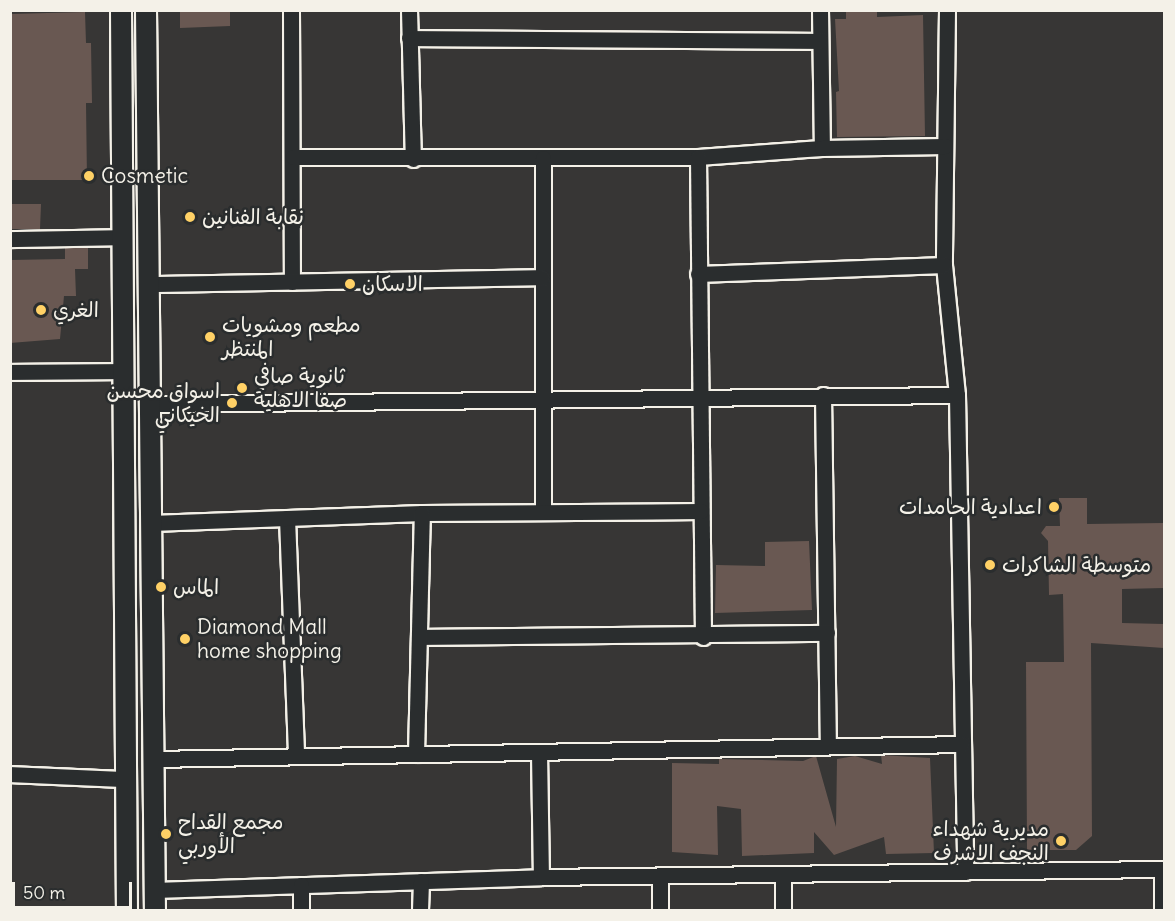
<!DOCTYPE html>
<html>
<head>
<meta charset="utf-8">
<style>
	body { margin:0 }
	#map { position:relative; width:1175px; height:921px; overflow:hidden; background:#373635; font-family:Delius,"Playpen Sans Arabic",sans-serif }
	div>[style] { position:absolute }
	.building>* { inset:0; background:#695852 }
	.roads { filter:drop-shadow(2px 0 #f4f1e8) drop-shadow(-2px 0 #f4f1e8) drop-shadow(0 2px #f4f1e8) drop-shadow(0 -2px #f4f1e8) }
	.minor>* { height:15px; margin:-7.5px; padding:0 7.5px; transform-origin:7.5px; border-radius:7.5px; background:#2a2d2e }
	.tertiary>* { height:20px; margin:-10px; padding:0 10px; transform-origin:10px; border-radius:10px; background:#2a2d2e }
	.dots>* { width:16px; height:16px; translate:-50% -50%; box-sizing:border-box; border:3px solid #2a2d2e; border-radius:50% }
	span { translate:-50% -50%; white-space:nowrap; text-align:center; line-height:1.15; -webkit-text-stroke:5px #2a2d2e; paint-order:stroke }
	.poi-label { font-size:21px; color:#f4f1e8 }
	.left { translate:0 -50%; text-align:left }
	.right { translate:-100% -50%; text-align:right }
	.frame { position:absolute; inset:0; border:12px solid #f4f1e8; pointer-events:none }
	.scale { position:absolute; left:12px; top:882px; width:120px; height:27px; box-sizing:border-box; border:3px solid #f4f1e8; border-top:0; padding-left:8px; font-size:18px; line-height:21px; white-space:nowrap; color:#f4f1e8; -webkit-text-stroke:4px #2a2d2e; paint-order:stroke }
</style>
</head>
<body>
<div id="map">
	<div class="building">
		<div style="clip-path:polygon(180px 10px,230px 10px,230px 26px,180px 28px)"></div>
		<div style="clip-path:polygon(846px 10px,877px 10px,877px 17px,923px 15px,925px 136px,837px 137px,836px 92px,839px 91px,835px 19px,846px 19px)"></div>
		<div style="clip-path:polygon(85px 12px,86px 43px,91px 43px,92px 103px,86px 103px,87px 180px,10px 180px,10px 14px)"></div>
		<div style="clip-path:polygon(10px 204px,41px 204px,40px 229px,10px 229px)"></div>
		<div style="clip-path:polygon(88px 247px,88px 269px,75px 269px,76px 296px,64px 296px,60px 339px,10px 343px,10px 260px,65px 259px,65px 248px)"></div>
		<div style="clip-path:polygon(1059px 498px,1087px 498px,1087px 524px,1164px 523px,1164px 588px,1122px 589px,1122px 623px,1164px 624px,1164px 648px,1091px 643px,1092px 836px,1076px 850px,1027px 850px,1026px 662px,1064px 662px,1063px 594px,1049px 595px,1048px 541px,1041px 533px,1046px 526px,1060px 526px)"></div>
		<div style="clip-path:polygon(809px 541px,812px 610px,715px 613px,716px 565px,765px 566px,765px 542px)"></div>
		<div style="clip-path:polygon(881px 755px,930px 758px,934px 853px,886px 854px,884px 837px,834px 855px,814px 832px,814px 853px,742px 856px,741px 809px,717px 806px,718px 855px,672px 852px,672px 763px,719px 764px,719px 759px,803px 761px,816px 756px,836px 827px,837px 759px,855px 756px,882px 764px)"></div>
	</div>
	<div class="roads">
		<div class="minor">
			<div style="left:291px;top:10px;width:272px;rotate:89.8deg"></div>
			<div style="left:409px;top:10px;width:149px;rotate:88.5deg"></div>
			<div style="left:820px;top:10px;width:138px;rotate:89.2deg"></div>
			<div style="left:947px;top:10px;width:255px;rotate:90.7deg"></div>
			<div style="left:944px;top:265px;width:131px;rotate:84.3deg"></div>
			<div style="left:957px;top:395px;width:477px;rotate:89deg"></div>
			<div style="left:409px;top:38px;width:411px;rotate:0.4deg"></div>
			<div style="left:293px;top:157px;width:405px"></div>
			<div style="left:698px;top:157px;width:124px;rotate:-4.2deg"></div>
			<div style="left:822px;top:148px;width:123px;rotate:-0.9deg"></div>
			<div style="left:698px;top:157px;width:480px;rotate:89.4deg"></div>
			<div style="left:543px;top:158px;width:354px;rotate:90deg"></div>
			<div style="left:10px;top:239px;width:112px;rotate:-1deg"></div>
			<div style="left:698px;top:274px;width:246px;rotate:-2.1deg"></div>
			<div style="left:150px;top:284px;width:392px;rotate:-1deg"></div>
			<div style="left:10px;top:372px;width:112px;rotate:-0.5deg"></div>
			<div style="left:823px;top:395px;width:351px;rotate:89.2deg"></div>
			<div style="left:150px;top:404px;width:807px;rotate:-0.64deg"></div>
			<div style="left:287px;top:518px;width:238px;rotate:87.8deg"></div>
			<div style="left:151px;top:523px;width:271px;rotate:-2.1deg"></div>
			<div style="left:422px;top:513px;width:279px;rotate:-0.4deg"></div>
			<div style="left:422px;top:637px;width:405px;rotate:-0.6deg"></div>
			<div style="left:539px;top:752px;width:125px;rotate:89.1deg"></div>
			<div style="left:416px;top:754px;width:241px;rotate:-88.6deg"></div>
			<div style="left:153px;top:759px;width:809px;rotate:-1.06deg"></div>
			<div style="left:10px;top:774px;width:116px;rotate:2.5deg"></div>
			<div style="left:1162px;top:869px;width:41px;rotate:90deg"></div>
			<div style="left:660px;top:876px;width:34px;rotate:90deg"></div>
			<div style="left:154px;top:890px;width:387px;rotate:-1.9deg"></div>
			<div style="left:541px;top:877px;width:623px;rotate:-0.74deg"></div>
			<div style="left:301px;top:910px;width:25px;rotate:-90deg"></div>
			<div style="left:420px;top:910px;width:29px;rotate:-88deg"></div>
			<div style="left:783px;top:910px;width:36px;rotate:-90deg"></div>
		</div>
		<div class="tertiary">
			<div style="left:121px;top:10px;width:900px;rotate:89.62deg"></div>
			<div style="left:146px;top:10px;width:900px;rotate:89.43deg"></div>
		</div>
	</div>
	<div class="dots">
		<div style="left:89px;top:176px;background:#ffd166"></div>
		<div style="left:190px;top:217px;background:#ffd166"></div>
		<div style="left:350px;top:284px;background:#ffd166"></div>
		<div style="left:41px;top:310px;background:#ffd166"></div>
		<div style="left:210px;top:337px;background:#ffd166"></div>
		<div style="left:242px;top:388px;background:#ffd166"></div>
		<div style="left:232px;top:403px;background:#ffd166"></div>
		<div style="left:1054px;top:507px;background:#ffd166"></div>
		<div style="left:990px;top:565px;background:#ffd166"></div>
		<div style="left:161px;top:587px;background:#ffd166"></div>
		<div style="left:185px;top:639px;background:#ffd166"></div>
		<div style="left:166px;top:834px;background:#ffd166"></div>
		<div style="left:1061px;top:841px;background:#ffd166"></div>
	</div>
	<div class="poi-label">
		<span class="left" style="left:101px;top:176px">Cosmetic</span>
		<span class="left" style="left:202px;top:217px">نقابة الفنانين</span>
		<span class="left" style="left:362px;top:284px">الاسكان</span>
		<span class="left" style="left:53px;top:310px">الغري</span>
		<span class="left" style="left:222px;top:337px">مطعم ومشويات<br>المنتظر</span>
		<span class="left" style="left:254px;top:388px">ثانوية صافي<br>صفا الاهلية</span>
		<span class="right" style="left:220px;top:403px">اسواق محسن<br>الخيكاني</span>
		<span class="right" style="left:1042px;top:507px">اعدادية الحامدات</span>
		<span class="left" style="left:1002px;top:565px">متوسطة الشاكرات</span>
		<span class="left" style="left:173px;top:587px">الماس</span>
		<span class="left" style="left:197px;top:639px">Diamond Mall<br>home shopping</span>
		<span class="left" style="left:178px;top:834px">مجمع القداح<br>الأوربي</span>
		<span class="right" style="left:1049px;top:841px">مديرية شهداء<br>النجف الاشرف</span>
	</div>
	<div class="frame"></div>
	<div class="scale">50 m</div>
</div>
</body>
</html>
